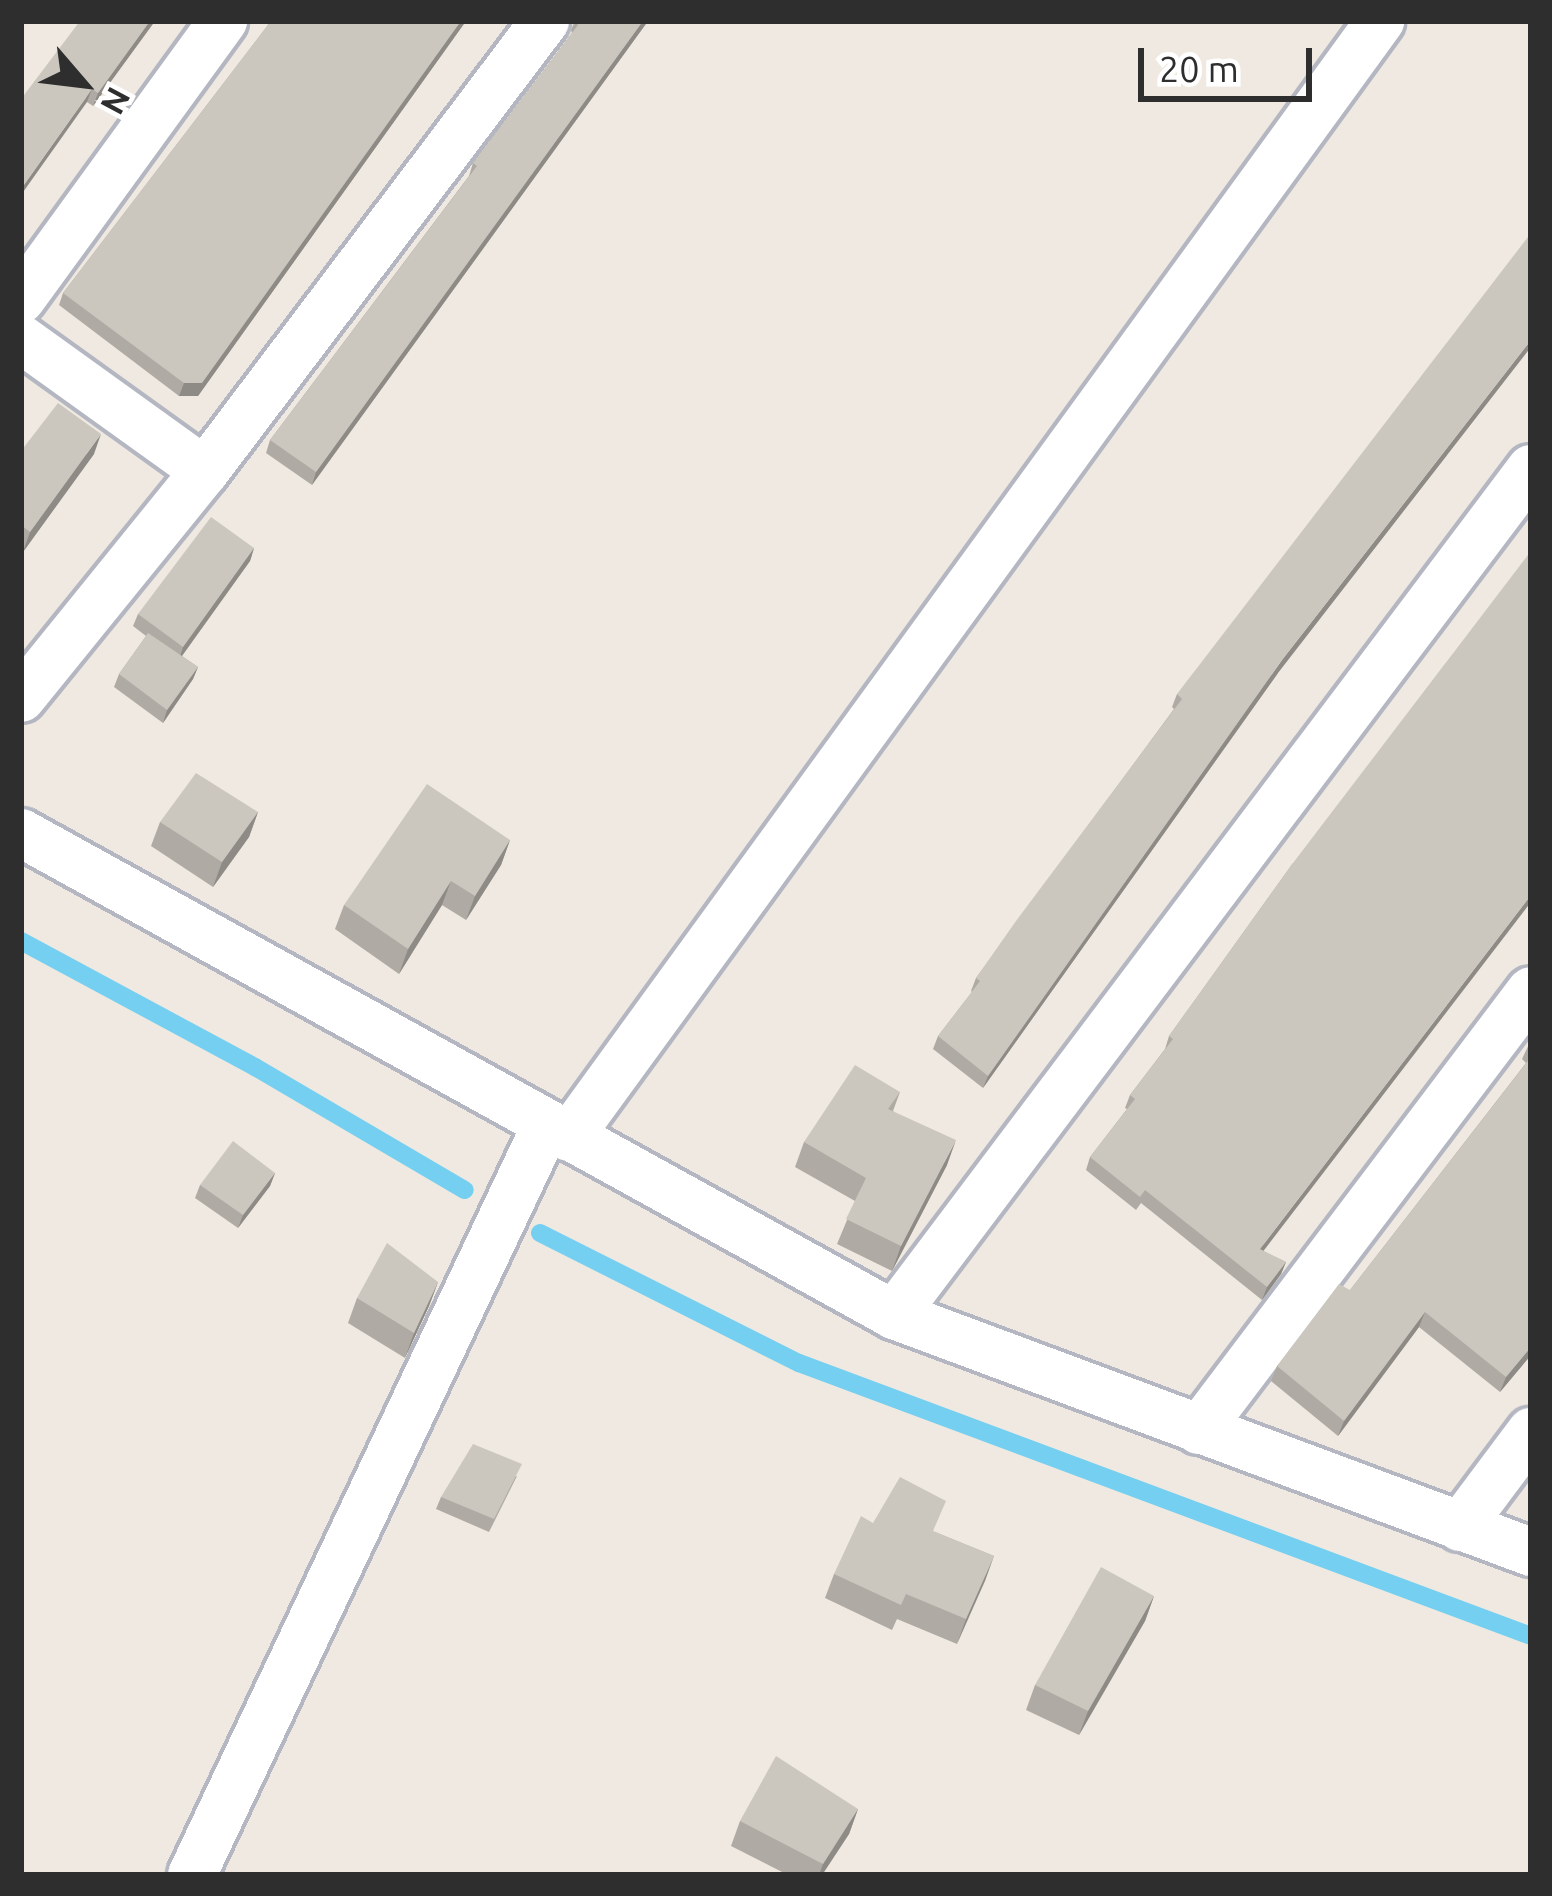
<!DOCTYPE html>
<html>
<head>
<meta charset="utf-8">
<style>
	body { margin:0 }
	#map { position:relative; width:1552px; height:1896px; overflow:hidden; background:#efe9e1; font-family:Ubuntu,sans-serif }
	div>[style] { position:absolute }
	.stream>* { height:18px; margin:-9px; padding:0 9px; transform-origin:9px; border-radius:9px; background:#75cff0 }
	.roads { filter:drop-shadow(3px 0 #b4b7c1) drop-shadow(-3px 0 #b4b7c1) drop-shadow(0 3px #b4b7c1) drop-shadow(0 -3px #b4b7c1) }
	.minor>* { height:48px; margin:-24px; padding:0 24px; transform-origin:24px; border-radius:24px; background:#fff }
	.wall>* { inset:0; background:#afaba4 }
	.shaded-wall>* { inset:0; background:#8e8b86 }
	.building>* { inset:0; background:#cbc7bf }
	span { translate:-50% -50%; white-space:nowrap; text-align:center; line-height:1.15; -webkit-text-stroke:9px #fff; paint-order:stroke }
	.frame { position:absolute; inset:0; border:24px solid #2e2e2e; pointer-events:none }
	.north { position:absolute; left:24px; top:24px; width:120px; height:120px; -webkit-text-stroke:9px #fff; paint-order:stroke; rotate:118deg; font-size:33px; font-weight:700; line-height:48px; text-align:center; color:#2e2e2e }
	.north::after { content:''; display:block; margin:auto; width:42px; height:54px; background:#2e2e2e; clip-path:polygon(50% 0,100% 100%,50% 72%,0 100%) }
	.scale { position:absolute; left:1138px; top:48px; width:174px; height:54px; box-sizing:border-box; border:6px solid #2e2e2e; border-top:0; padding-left:15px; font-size:36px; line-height:42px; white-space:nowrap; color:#2e2e2e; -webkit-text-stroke:9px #fff; paint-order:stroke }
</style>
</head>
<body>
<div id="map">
	<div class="stream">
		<div style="left:21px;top:941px;width:266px;rotate:28.3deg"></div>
		<div style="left:255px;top:1067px;width:243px;rotate:30.4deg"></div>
		<div style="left:540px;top:1233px;width:290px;rotate:26.7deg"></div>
		<div style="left:799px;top:1363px;width:781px;rotate:20.45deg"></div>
	</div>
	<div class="roads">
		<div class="minor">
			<div style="left:21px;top:299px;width:344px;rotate:-54deg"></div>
			<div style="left:21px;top:339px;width:226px;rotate:35.7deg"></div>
			<div style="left:21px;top:698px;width:292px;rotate:-51deg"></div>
			<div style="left:205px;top:471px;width:564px;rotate:-52.93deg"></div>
			<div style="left:21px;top:833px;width:997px;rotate:28.9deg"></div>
			<div style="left:894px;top:1315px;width:680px;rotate:20.41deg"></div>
			<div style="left:569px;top:1137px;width:1380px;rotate:-53.99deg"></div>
			<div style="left:894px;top:1315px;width:1059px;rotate:-53.02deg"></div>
			<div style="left:1199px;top:1430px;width:550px;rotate:-52.9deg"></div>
			<div style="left:1460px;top:1527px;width:119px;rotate:-53.2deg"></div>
			<div style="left:192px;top:1875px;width:828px;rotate:-64.7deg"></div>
		</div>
	</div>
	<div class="wall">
		<div style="clip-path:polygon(80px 21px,155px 21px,93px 106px,87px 102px)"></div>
		<div style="clip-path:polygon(267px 21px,466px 21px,198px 396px,179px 396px,59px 305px,63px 293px,268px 25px)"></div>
		<div style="clip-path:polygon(575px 21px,648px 21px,312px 485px,266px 453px,270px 440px,469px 176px,473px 163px,572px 33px,571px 30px)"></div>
		<div style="clip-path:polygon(21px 451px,94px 454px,23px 552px,21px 550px)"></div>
		<div style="clip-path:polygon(254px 548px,250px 561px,182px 656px,198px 667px,193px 679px,163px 723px,114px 687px,119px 674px,146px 636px,133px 626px,138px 614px)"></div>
		<div style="clip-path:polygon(1278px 673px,983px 1088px,933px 1049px,938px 1036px,972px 992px,971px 991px,976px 978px,1174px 709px,1172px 707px,1177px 694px)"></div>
		<div style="clip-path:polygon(258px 812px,249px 837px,213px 887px,151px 846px,160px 822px)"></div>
		<div style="clip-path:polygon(510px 840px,501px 865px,466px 920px,442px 905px,399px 974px,335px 929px,344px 905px)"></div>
		<div style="clip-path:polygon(1293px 863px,1263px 1251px,1286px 1262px,1281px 1274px,1262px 1300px,1141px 1203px,1136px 1210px,1086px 1170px,1090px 1157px,1127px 1109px,1125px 1108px,1130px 1095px,1165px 1049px,1169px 1036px)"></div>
		<div style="clip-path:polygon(1531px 1040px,1531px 1355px,1500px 1392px,1419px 1327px,1338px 1436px,1271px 1381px,1277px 1366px,1350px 1290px,1526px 1063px,1522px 1059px)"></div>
		<div style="clip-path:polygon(900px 1092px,893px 1111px,947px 1165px,892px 1271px,837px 1244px,855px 1201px,795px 1167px,804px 1142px)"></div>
		<div style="clip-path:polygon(275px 1173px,270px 1186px,238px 1228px,195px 1198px,200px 1185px)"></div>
		<div style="clip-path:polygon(438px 1282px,429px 1306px,405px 1358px,348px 1323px,357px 1298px)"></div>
		<div style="clip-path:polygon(517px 1476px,489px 1532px,436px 1509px,441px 1497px)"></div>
		<div style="clip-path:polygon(873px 1523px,935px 1532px,994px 1556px,957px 1644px,897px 1619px,892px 1630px,825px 1598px,834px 1574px)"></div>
		<div style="clip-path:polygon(1154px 1596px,1145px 1621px,1079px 1735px,1026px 1710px,1035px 1685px)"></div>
		<div style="clip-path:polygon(858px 1809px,849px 1834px,822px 1875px,788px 1875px,731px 1846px,740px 1821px)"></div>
	</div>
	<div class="shaded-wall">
		<div style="clip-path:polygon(150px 21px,155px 21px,93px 106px,98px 93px)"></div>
		<div style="clip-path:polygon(461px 21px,466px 21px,198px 396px,179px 396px,184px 383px)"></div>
		<div style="clip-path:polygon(643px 21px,648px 21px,312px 485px,316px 472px)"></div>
		<div style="clip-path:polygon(92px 89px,87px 102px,21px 195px,21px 189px)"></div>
		<div style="clip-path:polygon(1531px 340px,1531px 347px,1278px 673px,983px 1088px,988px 1076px,1282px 660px)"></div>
		<div style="clip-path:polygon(101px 434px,94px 454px,23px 552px,30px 532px)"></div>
		<div style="clip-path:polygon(254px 548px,250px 561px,179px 660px,183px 647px)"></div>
		<div style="clip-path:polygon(198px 667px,193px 679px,163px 723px,167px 710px)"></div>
		<div style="clip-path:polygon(258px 812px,249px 837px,213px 887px,222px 862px)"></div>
		<div style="clip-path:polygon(510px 840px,501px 865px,466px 920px,475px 896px)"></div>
		<div style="clip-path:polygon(451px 881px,442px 905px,399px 974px,408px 949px)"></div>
		<div style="clip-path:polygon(1531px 895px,1531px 902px,1255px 1262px,1260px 1249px)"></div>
		<div style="clip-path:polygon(956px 1140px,947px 1165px,892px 1271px,901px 1246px)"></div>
		<div style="clip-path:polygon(275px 1173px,270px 1186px,238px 1228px,243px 1215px)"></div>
		<div style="clip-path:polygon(1286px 1262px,1281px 1274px,1262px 1300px,1267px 1287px)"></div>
		<div style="clip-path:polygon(438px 1282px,429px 1306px,405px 1358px,414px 1333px)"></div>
		<div style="clip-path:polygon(1425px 1312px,1419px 1327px,1338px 1436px,1344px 1421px)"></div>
		<div style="clip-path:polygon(1531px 1347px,1531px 1355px,1500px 1392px,1506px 1377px)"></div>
		<div style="clip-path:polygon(994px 1556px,985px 1581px,957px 1644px,966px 1619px)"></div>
		<div style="clip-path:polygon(1154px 1596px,1145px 1621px,1079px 1735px,1088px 1711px)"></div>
		<div style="clip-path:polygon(858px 1809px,849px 1834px,822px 1875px,819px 1875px,823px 1864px)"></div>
	</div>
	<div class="building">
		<div style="clip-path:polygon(80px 21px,150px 21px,98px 93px,92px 89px,21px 189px,21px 99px)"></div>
		<div style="clip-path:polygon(271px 21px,461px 21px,202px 383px,184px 383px,63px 293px)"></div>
		<div style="clip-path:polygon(577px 21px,643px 21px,316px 472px,270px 440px,477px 166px,473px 163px,578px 25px)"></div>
		<div style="clip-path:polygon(1531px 233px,1531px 340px,1282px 660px,988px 1076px,938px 1036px,980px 981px,976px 978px,1016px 921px,1182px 699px,1177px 694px)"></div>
		<div style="clip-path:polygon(58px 403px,101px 434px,30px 532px,21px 525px,21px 451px)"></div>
		<div style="clip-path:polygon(211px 517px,254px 548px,183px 647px,138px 614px)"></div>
		<div style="clip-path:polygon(1531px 551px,1531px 895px,1260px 1249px,1286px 1262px,1267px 1287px,1145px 1190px,1140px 1197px,1090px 1157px,1135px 1099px,1130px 1095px,1173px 1039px,1169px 1036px,1293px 863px)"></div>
		<div style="clip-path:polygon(148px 633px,198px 667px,167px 710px,119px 674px)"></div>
		<div style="clip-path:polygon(196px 773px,258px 812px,222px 862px,160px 822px)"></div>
		<div style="clip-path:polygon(427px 784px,510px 840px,475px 896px,451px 881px,408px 949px,344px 905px)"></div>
		<div style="clip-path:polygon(1531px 1057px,1531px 1347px,1506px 1377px,1425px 1312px,1344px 1421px,1277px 1366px,1339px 1284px,1350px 1290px)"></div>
		<div style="clip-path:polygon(855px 1065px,900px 1092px,888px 1109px,956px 1140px,901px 1246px,846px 1219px,866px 1178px,804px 1142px)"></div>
		<div style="clip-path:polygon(233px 1141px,275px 1173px,243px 1215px,200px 1185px)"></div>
		<div style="clip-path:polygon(387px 1243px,438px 1282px,414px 1333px,357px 1298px)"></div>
		<div style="clip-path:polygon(473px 1444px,522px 1464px,494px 1519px,441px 1497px)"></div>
		<div style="clip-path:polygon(900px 1477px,946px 1501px,933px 1531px,994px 1556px,966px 1619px,906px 1594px,901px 1605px,834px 1574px,861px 1516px,873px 1523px)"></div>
		<div style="clip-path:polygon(1101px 1567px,1154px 1596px,1088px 1711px,1035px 1685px)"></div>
		<div style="clip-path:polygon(776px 1756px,858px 1809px,823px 1864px,740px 1821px)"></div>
	</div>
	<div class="frame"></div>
	<div class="north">N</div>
	<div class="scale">20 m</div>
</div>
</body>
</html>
